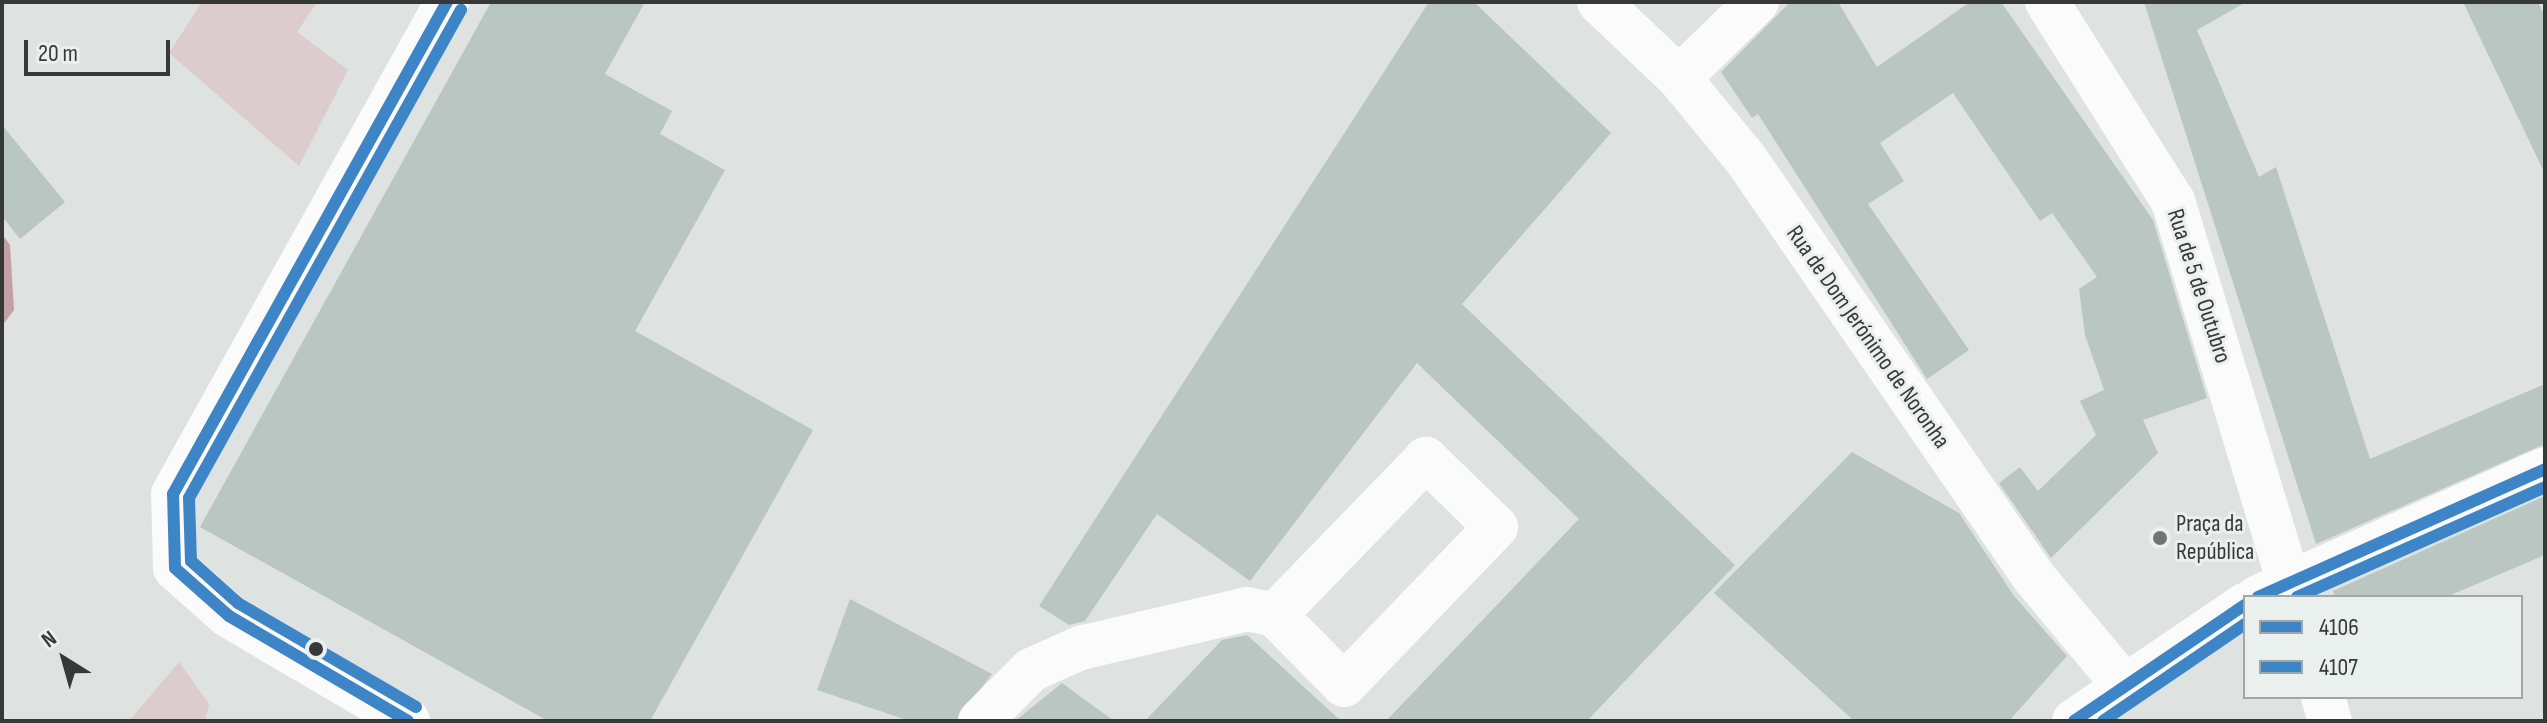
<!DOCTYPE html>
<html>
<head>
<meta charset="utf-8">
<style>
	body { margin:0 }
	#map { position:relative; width:2547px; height:723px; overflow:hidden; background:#dee2e0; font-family:"Sofia Sans Condensed",sans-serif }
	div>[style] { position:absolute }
	.green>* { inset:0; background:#dccbcf }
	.water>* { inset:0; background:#c2a0a9 }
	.building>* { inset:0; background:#b9c6c2 }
	.minor>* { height:44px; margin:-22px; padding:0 22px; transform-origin:22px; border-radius:22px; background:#fafbfa }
	.bus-1>* { height:12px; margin:-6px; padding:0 6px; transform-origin:6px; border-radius:6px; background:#3d85c6 }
	.bus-2>* { height:12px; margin:-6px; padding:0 6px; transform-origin:6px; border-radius:6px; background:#3d85c6 }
	.dots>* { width:22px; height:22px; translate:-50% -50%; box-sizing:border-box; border:4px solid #eaf0ee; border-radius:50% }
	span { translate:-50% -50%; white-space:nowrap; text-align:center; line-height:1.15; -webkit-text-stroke:6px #eaf0ee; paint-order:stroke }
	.street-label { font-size:24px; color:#363938 }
	.poi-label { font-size:24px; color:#363938 }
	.left { translate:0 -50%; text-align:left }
	.frame { position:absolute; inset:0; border:4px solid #363938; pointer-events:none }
	.legend { position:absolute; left:2243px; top:595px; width:280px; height:104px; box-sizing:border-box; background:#eaf0ee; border:2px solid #a2a7a5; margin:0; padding:10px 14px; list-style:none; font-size:24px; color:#363938 }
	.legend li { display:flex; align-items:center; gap:16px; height:40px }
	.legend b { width:40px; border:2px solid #a2a7a5 }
	.north { position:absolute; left:24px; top:619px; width:80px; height:80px; -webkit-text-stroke:6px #eaf0ee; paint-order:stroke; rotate:323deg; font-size:22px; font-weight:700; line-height:32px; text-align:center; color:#363938 }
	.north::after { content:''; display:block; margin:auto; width:28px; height:36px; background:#363938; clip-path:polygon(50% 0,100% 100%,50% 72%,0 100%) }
	.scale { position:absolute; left:24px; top:40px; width:146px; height:36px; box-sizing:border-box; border:4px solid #363938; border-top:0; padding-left:10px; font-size:24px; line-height:28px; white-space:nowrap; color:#363938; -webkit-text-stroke:6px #eaf0ee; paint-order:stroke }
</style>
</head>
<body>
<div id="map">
	<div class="green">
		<div style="clip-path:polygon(202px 2px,317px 2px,297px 32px,348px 70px,299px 166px,169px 53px)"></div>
		<div style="clip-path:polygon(179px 662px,209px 704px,205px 721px,129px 721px)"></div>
	</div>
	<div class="water">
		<div style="clip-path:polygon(2px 234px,10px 245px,14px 310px,2px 326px)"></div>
	</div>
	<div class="building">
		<div style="clip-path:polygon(491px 2px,645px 2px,605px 74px,672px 111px,660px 134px,725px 170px,635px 331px,813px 430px,650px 721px,548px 721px,200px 527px)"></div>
		<div style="clip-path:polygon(1429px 2px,1474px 2px,1611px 133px,1462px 304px,1735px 565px,1587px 721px,1386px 721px,1579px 519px,1417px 363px,1250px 581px,1157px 514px,1085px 621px,1069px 625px,1039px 606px)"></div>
		<div style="clip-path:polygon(1790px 2px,1838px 2px,1877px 67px,1970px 2px,2001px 2px,2153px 220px,2207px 398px,2143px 420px,2158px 453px,2051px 558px,1999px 483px,2020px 467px,2038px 491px,2096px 435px,2080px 401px,2104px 390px,2085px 335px,2079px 289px,2097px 277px,2052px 213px,2040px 221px,1953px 93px,1880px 143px,1904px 181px,1868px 204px,1969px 350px,1927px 379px,1758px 114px,1752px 118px,1721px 72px)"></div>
		<div style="clip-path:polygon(2144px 2px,2246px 2px,2197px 30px,2259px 177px,2276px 167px,2370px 459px,2545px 384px,2545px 444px,2316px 544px)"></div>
		<div style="clip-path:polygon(2463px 2px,2538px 2px,2545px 17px,2545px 174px)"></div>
		<div style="clip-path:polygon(2px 125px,65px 202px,20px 239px,2px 216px)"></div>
		<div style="clip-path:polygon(1852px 452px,1959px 513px,2014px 596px,2067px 656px,2009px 721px,1854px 721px,1714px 593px)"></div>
		<div style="clip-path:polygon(2545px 496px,2545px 555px,2446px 597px,2335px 597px,2333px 591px)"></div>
		<div style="clip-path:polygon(850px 599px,992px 674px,956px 721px,910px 721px,817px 690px)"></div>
		<div style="clip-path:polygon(1247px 635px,1341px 721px,1145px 721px,1222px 640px)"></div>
		<div style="clip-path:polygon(1062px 683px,1114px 721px,1015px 721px)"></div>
	</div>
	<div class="minor">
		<div style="left:1599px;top:2px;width:110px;rotate:43.5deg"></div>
		<div style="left:1679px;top:78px;width:104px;rotate:50.5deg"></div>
		<div style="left:1745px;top:158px;width:508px;rotate:55.43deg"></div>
		<div style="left:2033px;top:576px;width:141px;rotate:50.2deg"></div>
		<div style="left:2047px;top:2px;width:236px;rotate:57.7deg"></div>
		<div style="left:2173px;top:201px;width:414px;rotate:73.1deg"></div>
		<div style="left:1679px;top:78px;width:109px;rotate:-44.3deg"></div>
		<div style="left:2258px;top:597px;width:314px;rotate:-24deg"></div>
		<div style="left:2323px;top:697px;width:25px;rotate:74deg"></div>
		<div style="left:408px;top:721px;width:208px;rotate:-149.6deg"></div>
		<div style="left:229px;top:616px;width:72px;rotate:-138.4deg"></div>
		<div style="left:175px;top:568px;width:74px;rotate:-91.5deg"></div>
		<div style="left:173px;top:494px;width:563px;rotate:-60.89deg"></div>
		<div style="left:980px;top:721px;width:72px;rotate:-45deg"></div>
		<div style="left:1031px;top:670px;width:54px;rotate:-24.2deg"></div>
		<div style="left:1080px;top:648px;width:171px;rotate:-13.1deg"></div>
		<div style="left:1247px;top:609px;width:29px;rotate:12deg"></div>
		<div style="left:1275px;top:615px;width:98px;rotate:45.4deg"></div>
		<div style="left:1344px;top:685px;width:219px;rotate:-46.1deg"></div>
		<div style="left:1496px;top:527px;width:98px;rotate:-135.8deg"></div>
		<div style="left:1426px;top:459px;width:217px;rotate:134.1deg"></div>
		<div style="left:2074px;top:721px;width:207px;rotate:-34.2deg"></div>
	</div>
	<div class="bus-1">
		<div style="left:2258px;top:597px;width:314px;rotate:-24deg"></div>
		<div style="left:408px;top:721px;width:208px;rotate:-149.6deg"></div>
		<div style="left:229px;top:616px;width:72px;rotate:-138.4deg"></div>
		<div style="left:175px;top:568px;width:74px;rotate:-91.5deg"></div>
		<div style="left:173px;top:494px;width:563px;rotate:-60.89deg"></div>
		<div style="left:2074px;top:721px;width:207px;rotate:-34.2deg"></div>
	</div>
	<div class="bus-2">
		<div style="left:2297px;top:597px;width:271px;rotate:-23.9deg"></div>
		<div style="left:416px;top:707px;width:206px;rotate:-149.7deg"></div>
		<div style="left:238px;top:603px;width:63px;rotate:-138.2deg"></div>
		<div style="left:191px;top:561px;width:63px;rotate:-91.8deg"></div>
		<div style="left:189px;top:498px;width:559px;rotate:-60.87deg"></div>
		<div style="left:2103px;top:721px;width:172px;rotate:-34.3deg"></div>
	</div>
	<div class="dots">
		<div style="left:2160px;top:538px;background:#717473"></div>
		<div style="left:316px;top:649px;background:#363938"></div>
	</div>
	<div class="street-label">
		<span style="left:2199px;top:286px;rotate:72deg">Rua de 5 de Outubro</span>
		<span style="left:1868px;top:337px;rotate:55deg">Rua de Dom Jerónimo de Noronha</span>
	</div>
	<div class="poi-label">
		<span class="left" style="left:2176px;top:538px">Praça da<br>República</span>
	</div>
	<div class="frame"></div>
	<ul class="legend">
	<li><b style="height:10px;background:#3d85c6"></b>4106</li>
	<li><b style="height:10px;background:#3d85c6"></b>4107</li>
	</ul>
	<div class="north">N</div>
	<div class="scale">20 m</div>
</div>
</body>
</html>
